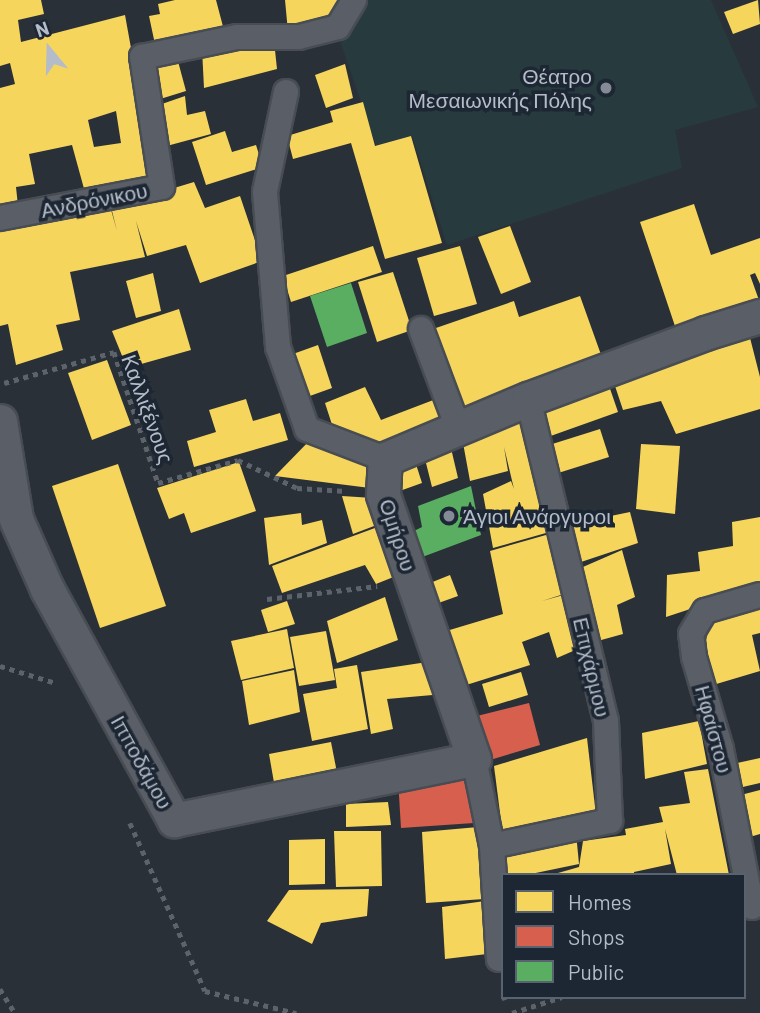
<!DOCTYPE html>
<html>
<head>
<meta charset="utf-8">
<style>
	body { margin:0 }
	#map { position:relative; width:760px; height:1013px; overflow:hidden; background:#2a3038; font-family:Barlow,sans-serif }
	div>[style] { position:absolute }
	.green>* { inset:0; background:#273a3e }
	.homes>* { inset:0; background:#f6d55c }
	.shops>* { inset:0; background:#d6604d }
	.public>* { inset:0; background:#5aae61 }
	.path>* { height:4.5px; margin-top:-2.25px; transform-origin:0; background:repeating-linear-gradient(90deg,#5d636a 0 5px,transparent 0 10px) }
	.roads { filter:drop-shadow(2px 0 #484c53) drop-shadow(-2px 0 #484c53) drop-shadow(0 2px #484c53) drop-shadow(0 -2px #484c53) }
	.pedestrian>* { height:24px; margin:-12px; padding:0 12px; transform-origin:12px; border-radius:12px; background:#5a5e66 }
	.minor>* { height:33px; margin:-16.5px; padding:0 16.5px; transform-origin:16.5px; border-radius:16.5px; background:#5a5e66 }
	.dots>* { width:19px; height:19px; translate:-50% -50%; box-sizing:border-box; border:4px solid #1d2633; border-radius:50% }
	span { translate:-50% -50%; white-space:nowrap; text-align:center; line-height:1.15; -webkit-text-stroke:7px #1d2633; paint-order:stroke }
	.poi-label { font-size:21px; color:#b4bcc9 }
	.right { translate:-100% -50%; text-align:right }
	.left { translate:0 -50%; text-align:left }
	.street-label { font-size:21px; color:#b4bcc9 }
	.legend { position:absolute; left:501px; top:873px; width:245px; height:126px; box-sizing:border-box; background:#1d2633; border:2px solid #59626f; margin:0; padding:9px 12px; list-style:none; font-size:21px; color:#b4bcc9 }
	.legend li { display:flex; align-items:center; gap:14px; height:35px }
	.legend b { width:35px; border:2px solid #59626f }
	.north { position:absolute; left:14px; top:14px; width:70px; height:70px; -webkit-text-stroke:5px #1d2633; paint-order:stroke; rotate:341deg; font-size:19px; font-weight:700; line-height:28px; text-align:center; color:#b4bcc9 }
	.north::after { content:''; display:block; margin:auto; width:24px; height:32px; background:#b4bcc9; clip-path:polygon(50% 0,100% 100%,50% 72%,0 100%) }
</style>
</head>
<body>
<div id="map">
	<div class="green">
		<div style="clip-path:polygon(362px 0,711px 0,758px 107px,675px 130px,682px 168px,447px 245px,412px 136px,376px 146px,338px 35px)"></div>
	</div>
	<div class="homes">
		<div style="clip-path:polygon(evenodd,0 0,41px 0,44px 14px,18px 20px,21px 42px,125px 15px,155px 180px,86px 196px,72px 145px,29px 154px,35px 184px,16px 187px,18px 206px,0 209px,0 88px,15px 84px,10px 63px,0 66px,0 0,116px 111px,121px 143px,94px 147px,88px 120px,116px 111px)"></div>
		<div style="clip-path:polygon(175px 0,216px 0,225px 34px,156px 49px,149px 16px,160px 14px,158px 4px)"></div>
		<div style="clip-path:polygon(285px 0,341px 0,330px 22px,288px 32px)"></div>
		<div style="clip-path:polygon(758px 0,760px 24px,733px 34px,724px 12px)"></div>
		<div style="clip-path:polygon(274px 41px,277px 69px,204px 88px,202px 49px)"></div>
		<div style="clip-path:polygon(176px 54px,186px 91px,157px 100px,148px 63px)"></div>
		<div style="clip-path:polygon(345px 64px,353px 98px,326px 108px,315px 75px)"></div>
		<div style="clip-path:polygon(185px 96px,187px 115px,205px 111px,211px 134px,163px 147px,159px 105px)"></div>
		<div style="clip-path:polygon(363px 102px,375px 146px,411px 136px,442px 243px,385px 259px,351px 143px,293px 159px,287px 136px,333px 122px,330px 111px)"></div>
		<div style="clip-path:polygon(225px 131px,232px 152px,256px 145px,263px 167px,206px 185px,192px 142px)"></div>
		<div style="clip-path:polygon(194px 182px,205px 208px,240px 196px,262px 261px,200px 283px,186px 245px,147px 256px,136px 221px,145px 257px,70px 272px,80px 320px,56px 325px,63px 350px,16px 365px,8px 324px,0 326px,0 230px,110px 206px,117px 231px,111px 207px)"></div>
		<div style="clip-path:polygon(694px 204px,711px 255px,760px 238px,760px 284px,755px 273px,750px 275px,760px 303px,678px 335px,640px 222px)"></div>
		<div style="clip-path:polygon(510px 226px,531px 282px,501px 294px,478px 237px)"></div>
		<div style="clip-path:polygon(373px 246px,382px 272px,291px 302px,283px 276px)"></div>
		<div style="clip-path:polygon(460px 246px,477px 304px,434px 316px,417px 258px)"></div>
		<div style="clip-path:polygon(393px 272px,412px 330px,377px 342px,358px 282px)"></div>
		<div style="clip-path:polygon(153px 273px,161px 311px,136px 318px,126px 281px)"></div>
		<div style="clip-path:polygon(580px 296px,604px 363px,463px 413px,433px 329px,514px 301px,519px 317px)"></div>
		<div style="clip-path:polygon(179px 309px,191px 350px,127px 368px,112px 331px)"></div>
		<div style="clip-path:polygon(747px 326px,760px 377px,760px 409px,676px 434px,661px 401px,623px 410px,611px 374px)"></div>
		<div style="clip-path:polygon(318px 345px,332px 388px,307px 397px,293px 354px)"></div>
		<div style="clip-path:polygon(107px 360px,131px 425px,92px 440px,68px 373px)"></div>
		<div style="clip-path:polygon(606px 377px,618px 412px,545px 438px,532px 404px)"></div>
		<div style="clip-path:polygon(365px 387px,381px 420px,436px 399px,444px 420px,379px 448px,336px 437px,325px 403px)"></div>
		<div style="clip-path:polygon(246px 399px,253px 421px,280px 413px,288px 440px,194px 467px,187px 441px,216px 432px,209px 410px)"></div>
		<div style="clip-path:polygon(518px 412px,553px 531px,493px 548px,483px 494px,511px 481px,514px 489px,504px 447px,508px 471px,470px 481px,461px 432px)"></div>
		<div style="clip-path:polygon(600px 429px,609px 457px,555px 474px,546px 446px)"></div>
		<div style="clip-path:polygon(314px 436px,378px 462px,378px 489px,275px 476px)"></div>
		<div style="clip-path:polygon(450px 444px,458px 478px,432px 487px,424px 455px)"></div>
		<div style="clip-path:polygon(641px 444px,680px 446px,675px 514px,636px 509px)"></div>
		<div style="clip-path:polygon(414px 458px,422px 483px,394px 493px,386px 469px)"></div>
		<div style="clip-path:polygon(239px 462px,256px 511px,191px 533px,184px 513px,169px 519px,157px 488px)"></div>
		<div style="clip-path:polygon(118px 464px,166px 606px,100px 628px,52px 486px)"></div>
		<div style="clip-path:polygon(342px 496px,373px 498px,382px 523px,353px 534px)"></div>
		<div style="clip-path:polygon(630px 512px,638px 543px,575px 564px,567px 525px)"></div>
		<div style="clip-path:polygon(301px 513px,302px 525px,322px 520px,327px 543px,269px 565px,264px 518px)"></div>
		<div style="clip-path:polygon(760px 517px,760px 586px,666px 617px,667px 575px,700px 571px,698px 552px,733px 546px,732px 522px)"></div>
		<div style="clip-path:polygon(383px 525px,401px 574px,376px 584px,365px 565px,282px 593px,272px 566px)"></div>
		<div style="clip-path:polygon(553px 533px,567px 593px,542px 601px,567px 594px,580px 648px,557px 658px,549px 632px,522px 642px,530px 665px,463px 686px,443px 632px,503px 614px,490px 551px)"></div>
		<div style="clip-path:polygon(622px 550px,635px 597px,617px 605px,623px 634px,594px 642px,576px 570px)"></div>
		<div style="clip-path:polygon(450px 575px,458px 596px,433px 605px,425px 585px)"></div>
		<div style="clip-path:polygon(385px 597px,398px 640px,337px 663px,327px 621px)"></div>
		<div style="clip-path:polygon(287px 601px,295px 624px,268px 632px,261px 610px)"></div>
		<div style="clip-path:polygon(760px 606px,760px 633px,752px 635px,760px 671px,713px 685px,704px 650px,710px 622px)"></div>
		<div style="clip-path:polygon(287px 629px,294px 668px,241px 680px,231px 641px)"></div>
		<div style="clip-path:polygon(326px 631px,335px 680px,299px 686px,290px 637px)"></div>
		<div style="clip-path:polygon(434px 661px,444px 694px,387px 699px,393px 729px,371px 734px,361px 672px)"></div>
		<div style="clip-path:polygon(357px 665px,368px 729px,312px 741px,303px 694px,337px 688px,334px 669px)"></div>
		<div style="clip-path:polygon(294px 670px,300px 712px,249px 725px,242px 681px)"></div>
		<div style="clip-path:polygon(521px 672px,528px 695px,489px 707px,482px 684px)"></div>
		<div style="clip-path:polygon(699px 721px,707px 764px,645px 779px,642px 733px)"></div>
		<div style="clip-path:polygon(587px 738px,596px 815px,503px 836px,494px 766px)"></div>
		<div style="clip-path:polygon(331px 742px,339px 783px,276px 794px,269px 754px)"></div>
		<div style="clip-path:polygon(760px 758px,760px 783px,734px 789px,728px 765px)"></div>
		<div style="clip-path:polygon(708px 769px,729px 875px,677px 875px,665px 829px,671px 864px,634px 872px,634px 875px,551px 875px,579px 867px,583px 841px,626px 835px,625px 829px,663px 822px,659px 807px,690px 803px,684px 772px)"></div>
		<div style="clip-path:polygon(760px 790px,760px 834px,743px 839px,733px 797px)"></div>
		<div style="clip-path:polygon(388px 802px,391px 825px,346px 827px,346px 804px)"></div>
		<div style="clip-path:polygon(478px 827px,484px 899px,426px 903px,422px 832px)"></div>
		<div style="clip-path:polygon(334px 831px,381px 831px,382px 886px,336px 887px)"></div>
		<div style="clip-path:polygon(576px 833px,579px 864px,526px 875px,505px 875px,507px 849px)"></div>
		<div style="clip-path:polygon(325px 839px,325px 884px,289px 885px,289px 840px)"></div>
		<div style="clip-path:polygon(369px 889px,367px 916px,321px 923px,312px 944px,267px 921px,289px 890px)"></div>
		<div style="clip-path:polygon(485px 901px,487px 954px,445px 959px,442px 907px)"></div>
	</div>
	<div class="shops">
		<div style="clip-path:polygon(529px 703px,540px 745px,490px 760px,477px 716px)"></div>
		<div style="clip-path:polygon(471px 773px,474px 823px,401px 828px,398px 779px)"></div>
	</div>
	<div class="public">
		<div style="clip-path:polygon(351px 283px,367px 333px,327px 347px,310px 296px)"></div>
		<div style="clip-path:polygon(471px 486px,481px 535px,417px 559px,408px 534px,422px 527px,418px 506px)"></div>
	</div>
	<div class="path">
		<div style="left:4px;top:383px;width:114px;rotate:-15.7deg"></div>
		<div style="left:114px;top:352px;width:138px;rotate:71.4deg"></div>
		<div style="left:158px;top:483px;width:83px;rotate:-16deg"></div>
		<div style="left:238px;top:460px;width:65px;rotate:25.4deg"></div>
		<div style="left:297px;top:488px;width:49px;rotate:3.5deg"></div>
		<div style="left:267px;top:599px;width:111px;rotate:-6.7deg"></div>
		<div style="left:0;top:666px;width:59px;rotate:16.9deg"></div>
		<div style="left:130px;top:823px;width:184px;rotate:65.9deg"></div>
		<div style="left:205px;top:991px;width:94px;rotate:13.6deg"></div>
		<div style="left:0;top:989px;width:28px;rotate:58deg"></div>
		<div style="left:504px;top:997px;width:3px;rotate:72deg"></div>
		<div style="left:512px;top:1013px;width:52px;rotate:-17.7deg"></div>
	</div>
	<div class="roads">
		<div class="pedestrian">
			<div style="left:286px;top:92px;width:102px;rotate:101.9deg"></div>
			<div style="left:265px;top:192px;width:156px;rotate:85.2deg"></div>
			<div style="left:278px;top:347px;width:87px;rotate:70.5deg"></div>
			<div style="left:307px;top:429px;width:84px;rotate:21deg"></div>
			<div style="left:0;top:218px;width:165px;rotate:-10.8deg"></div>
			<div style="left:162px;top:187px;width:132px;rotate:-98.7deg"></div>
			<div style="left:142px;top:57px;width:97px;rotate:-11.9deg"></div>
			<div style="left:237px;top:37px;width:62px"></div>
			<div style="left:299px;top:37px;width:40px;rotate:-14.4deg"></div>
			<div style="left:338px;top:27px;width:31px;rotate:-59deg"></div>
			<div style="left:421px;top:329px;width:106px;rotate:69.5deg"></div>
			<div style="left:474px;top:759px;width:89px;rotate:78.3deg"></div>
			<div style="left:492px;top:846px;width:113px;rotate:86.5deg"></div>
			<div style="left:499px;top:959px;width:4px;rotate:-14deg"></div>
			<div style="left:492px;top:846px;width:121px;rotate:-12deg"></div>
			<div style="left:610px;top:821px;width:100px;rotate:-92.3deg"></div>
			<div style="left:606px;top:721px;width:331px;rotate:-103.6deg"></div>
			<div style="left:752px;top:907px;width:161px;rotate:-101.1deg"></div>
			<div style="left:721px;top:749px;width:96px;rotate:-106.4deg"></div>
			<div style="left:694px;top:657px;width:23px;rotate:-97deg"></div>
			<div style="left:691px;top:634px;width:27px;rotate:-59deg"></div>
			<div style="left:705px;top:611px;width:57px;rotate:-16.2deg"></div>
		</div>
		<div class="minor">
			<div style="left:0;top:421px;width:99px;rotate:80.7deg"></div>
			<div style="left:16px;top:519px;width:77px;rotate:66.1deg"></div>
			<div style="left:47px;top:589px;width:264px;rotate:61.2deg"></div>
			<div style="left:174px;top:820px;width:306px;rotate:-11.5deg"></div>
			<div style="left:474px;top:759px;width:280px;rotate:-109deg"></div>
			<div style="left:383px;top:494px;width:35px;rotate:-87deg"></div>
			<div style="left:385px;top:459px;width:155px;rotate:-22.8deg"></div>
			<div style="left:528px;top:399px;width:189px;rotate:-20.4deg"></div>
			<div style="left:705px;top:333px;width:58px;rotate:-17.2deg"></div>
		</div>
	</div>
	<div class="dots">
		<div style="left:606px;top:88px;background:#848b96"></div>
		<div style="left:449px;top:516px;background:#848b96"></div>
	</div>
	<div class="poi-label">
		<span class="right" style="left:592px;top:88px">Θέατρο<br>Μεσαιωνικής Πόλης</span>
		<span class="left" style="left:463px;top:516px">Άγιοι Ανάργυροι</span>
	</div>
	<div class="street-label">
		<span style="left:94px;top:200px;rotate:-11deg">Ανδρόνικου</span>
		<span style="left:148px;top:409px;rotate:70deg">Καλλιξένους</span>
		<span style="left:398px;top:535px;rotate:72deg">Ομήρου</span>
		<span style="left:592px;top:667px;rotate:77deg">Επιχάρμου</span>
		<span style="left:714px;top:729px;rotate:75deg">Ηφαίστου</span>
		<span style="left:142px;top:762px;rotate:61deg">Ιπποδάμου</span>
	</div>
	<ul class="legend">
	<li><b style="height:19px;background:#f6d55c"></b>Homes</li>
	<li><b style="height:19px;background:#d6604d"></b>Shops</li>
	<li><b style="height:19px;background:#5aae61"></b>Public</li>
	</ul>
	<div class="north">N</div>
</div>
</body>
</html>
